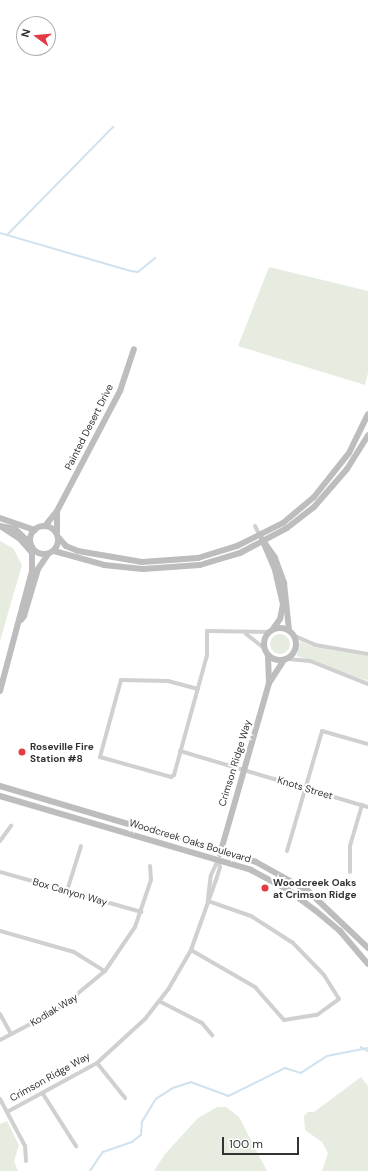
<!DOCTYPE html>
<html>
<head>
<meta charset="utf-8">
<style>
	body { margin:0 }
	#map { position:relative; width:368px; height:1171px; overflow:hidden; background:#fff; font-family:"DM Sans",sans-serif }
	div>[style] { position:absolute }
	.green>* { inset:0; background:#e6ecdf }
	.round { border-radius:50% }
	.stream>* { height:1.5px; margin:-0.75px; padding:0 0.75px; transform-origin:0.75px; border-radius:0.75px; background:#cfe2ee }
	.street>* { height:4px; margin:-2px; padding:0 2px; transform-origin:2px; border-radius:2px; background:#d0d0d0 }
	.secondary>* { height:6px; margin:-3px; padding:0 3px; transform-origin:3px; border-radius:3px; background:#bdbdbd }
	.secondary>.ring { margin:-3px; padding:0; box-sizing:content-box; background:none; border:6px solid #bdbdbd; border-radius:50% }
	.dots>* { width:11px; height:11px; translate:-50% -50%; box-sizing:border-box; border:2px solid #fff; border-radius:50% }
	span { translate:-50% -50%; white-space:nowrap; text-align:center; line-height:1.15; -webkit-text-stroke:4px #fff; paint-order:stroke }
	.street-label { font-size:10px; color:#333 }
	.poi-label { font-size:10px; color:#333; font-weight:700 }
	.left { translate:0 -50%; text-align:left }
	.north { position:absolute; left:16px; top:16px; width:40px; height:40px; box-sizing:border-box; background:#fff; border:1px solid #adadad; border-radius:50%; rotate:286deg; font-size:11px; font-weight:700; line-height:16px; text-align:center; color:#333 }
	.north::after { content:''; display:block; margin:auto; width:14px; height:18px; background:#e63946; clip-path:polygon(50% 0,100% 100%,50% 72%,0 100%) }
	.scale { position:absolute; left:222px; top:1137px; width:77px; height:18px; box-sizing:border-box; border:2px solid #333; border-top:0; padding-left:5px; font-size:12px; line-height:14px; white-space:nowrap; color:#333; -webkit-text-stroke:3px #fff; paint-order:stroke }
</style>
</head>
<body>
<div id="map">
	<div class="green">
		<div style="clip-path:polygon(269px 267px,368px 291px,368px 373px,365px 385px,238px 346px)"></div>
		<div style="clip-path:polygon(0 541px,13px 548px,22px 565px,0 641px)"></div>
		<div class="round" style="left:270px;top:634px;width:20px;height:20px"></div>
		<div style="clip-path:polygon(300px 641px,314px 647px,368px 656px,368px 681px,297px 656px)"></div>
		<div style="clip-path:polygon(361px 1077px,368px 1086px,368px 1171px,322px 1171px,328px 1153px,322px 1142px,305px 1130px,304px 1116px,308px 1112px,314px 1112px)"></div>
		<div style="clip-path:polygon(217px 1107px,226px 1107px,239px 1117px,267px 1171px,154px 1171px,165px 1154px,198px 1118px)"></div>
		<div style="clip-path:polygon(7px 1121px,19px 1145px,14px 1161px,18px 1171px,0 1171px,0 1124px)"></div>
	</div>
	<div class="stream">
		<div style="left:0;top:233px;width:136px;rotate:16.2deg"></div>
		<div style="left:131px;top:271px;width:7px;rotate:8deg"></div>
		<div style="left:138px;top:272px;width:22px;rotate:-39deg"></div>
		<div style="left:8px;top:234px;width:150px;rotate:-45.5deg"></div>
		<div style="left:361px;top:1047px;width:8px;rotate:30deg"></div>
		<div style="left:90px;top:1171px;width:23px;rotate:-56deg"></div>
		<div style="left:103px;top:1152px;width:31px;rotate:-19deg"></div>
		<div style="left:132px;top:1142px;width:11px;rotate:-38deg"></div>
		<div style="left:141px;top:1135px;width:13px;rotate:-86deg"></div>
		<div style="left:142px;top:1122px;width:27px;rotate:-59deg"></div>
		<div style="left:156px;top:1099px;width:20px;rotate:-33deg"></div>
		<div style="left:173px;top:1088px;width:19px;rotate:-18deg"></div>
		<div style="left:191px;top:1082px;width:40px;rotate:20.2deg"></div>
		<div style="left:229px;top:1096px;width:63px;rotate:-26.6deg"></div>
		<div style="left:285px;top:1068px;width:17px;rotate:17deg"></div>
		<div style="left:301px;top:1073px;width:31px;rotate:-33deg"></div>
		<div style="left:327px;top:1056px;width:42px;rotate:-11deg"></div>
	</div>
	<div class="street">
		<div style="left:255px;top:526px;width:11px;rotate:63deg"></div>
		<div style="left:246px;top:634px;width:23px;rotate:38deg"></div>
		<div style="left:295px;top:636px;width:22px;rotate:24deg"></div>
		<div style="left:315px;top:645px;width:54px;rotate:9.6deg"></div>
		<div style="left:288px;top:659px;width:22px;rotate:5deg"></div>
		<div style="left:310px;top:661px;width:62px;rotate:21.6deg"></div>
		<div style="left:198px;top:689px;width:31px;rotate:-165deg"></div>
		<div style="left:168px;top:681px;width:47px;rotate:-178.8deg"></div>
		<div style="left:121px;top:680px;width:80px;rotate:105.3deg"></div>
		<div style="left:100px;top:757px;width:74px;rotate:15.7deg"></div>
		<div style="left:171px;top:777px;width:4px;rotate:-34deg"></div>
		<div style="left:174px;top:775px;width:124px;rotate:-74.6deg"></div>
		<div style="left:207px;top:655px;width:24px;rotate:-90deg"></div>
		<div style="left:207px;top:631px;width:62px;rotate:0.9deg"></div>
		<div style="left:180px;top:751px;width:196px;rotate:16.6deg"></div>
		<div style="left:0;top:841px;width:19px;rotate:-54deg"></div>
		<div style="left:287px;top:851px;width:125px;rotate:-73.7deg"></div>
		<div style="left:322px;top:731px;width:48px;rotate:15.8deg"></div>
		<div style="left:0;top:872px;width:147px;rotate:15.8deg"></div>
		<div style="left:350px;top:872px;width:26px;rotate:-90deg"></div>
		<div style="left:350px;top:846px;width:43px;rotate:-73.7deg"></div>
		<div style="left:67px;top:891px;width:47px;rotate:-72.7deg"></div>
		<div style="left:208px;top:898px;width:23px;rotate:-83deg"></div>
		<div style="left:211px;top:875px;width:17px;rotate:-65deg"></div>
		<div style="left:0;top:931px;width:77px;rotate:15.8deg"></div>
		<div style="left:74px;top:952px;width:36px;rotate:32deg"></div>
		<div style="left:191px;top:950px;width:74px;rotate:30deg"></div>
		<div style="left:255px;top:987px;width:44px;rotate:48.7deg"></div>
		<div style="left:284px;top:1020px;width:33px;rotate:-9deg"></div>
		<div style="left:317px;top:1015px;width:27px;rotate:-36deg"></div>
		<div style="left:339px;top:999px;width:28px;rotate:-122deg"></div>
		<div style="left:324px;top:975px;width:45px;rotate:-134.1deg"></div>
		<div style="left:293px;top:943px;width:50px;rotate:-147.3deg"></div>
		<div style="left:251px;top:916px;width:46px;rotate:-160.8deg"></div>
		<div style="left:159px;top:1001px;width:48px;rotate:27.1deg"></div>
		<div style="left:202px;top:1023px;width:16px;rotate:50deg"></div>
		<div style="left:0;top:1014px;width:23px;rotate:61deg"></div>
		<div style="left:0;top:1040px;width:67px;rotate:-27.7deg"></div>
		<div style="left:59px;top:1009px;width:60px;rotate:-39.6deg"></div>
		<div style="left:105px;top:971px;width:53px;rotate:-55.7deg"></div>
		<div style="left:135px;top:927px;width:50px;rotate:-71.2deg"></div>
		<div style="left:151px;top:880px;width:14px;rotate:-94deg"></div>
		<div style="left:97px;top:1063px;width:45px;rotate:51.3deg"></div>
		<div style="left:43px;top:1094px;width:62px;rotate:57.6deg"></div>
		<div style="left:0;top:1099px;width:53px;rotate:62deg"></div>
		<div style="left:25px;top:1146px;width:15px;rotate:86deg"></div>
		<div style="left:7px;top:1112px;width:102px;rotate:-28.6deg"></div>
		<div style="left:97px;top:1063px;width:65px;rotate:-42.5deg"></div>
		<div style="left:145px;top:1019px;width:39px;rotate:-52deg"></div>
		<div style="left:169px;top:988px;width:44px;rotate:-59.9deg"></div>
		<div style="left:191px;top:950px;width:77px;rotate:-70.4deg"></div>
		<div style="left:217px;top:877px;width:10px;rotate:-73deg"></div>
		<div style="left:220px;top:867px;width:8px;rotate:-104deg"></div>
	</div>
	<div class="secondary">
		<div style="left:0;top:518px;width:37px;rotate:19deg"></div>
		<div class="ring" style="left:30px;top:526px;width:22px;height:22px"></div>
		<div style="left:0;top:526px;width:24px;rotate:33deg"></div>
		<div style="left:20px;top:539px;width:18px;rotate:49deg"></div>
		<div style="left:0;top:526px;width:15px;rotate:11deg"></div>
		<div style="left:15px;top:529px;width:21px;rotate:43deg"></div>
		<div style="left:45px;top:526px;width:19px;rotate:-51deg"></div>
		<div style="left:57px;top:511px;width:136px;rotate:-62.3deg"></div>
		<div style="left:120px;top:391px;width:44px;rotate:-71.6deg"></div>
		<div style="left:57px;top:533px;width:22px;rotate:-90deg"></div>
		<div style="left:58px;top:537px;width:12px;rotate:48deg"></div>
		<div style="left:66px;top:546px;width:13px;rotate:23deg"></div>
		<div style="left:78px;top:551px;width:65px;rotate:9.8deg"></div>
		<div style="left:142px;top:562px;width:56px;rotate:-4.1deg"></div>
		<div style="left:198px;top:558px;width:41px;rotate:-17.1deg"></div>
		<div style="left:237px;top:546px;width:51px;rotate:-26.6deg"></div>
		<div style="left:283px;top:523px;width:40px;rotate:-40deg"></div>
		<div style="left:314px;top:497px;width:56px;rotate:-51.5deg"></div>
		<div style="left:349px;top:453px;width:43px;rotate:-64deg"></div>
		<div style="left:262px;top:539px;width:34px;rotate:67deg"></div>
		<div style="left:275px;top:570px;width:35px;rotate:77deg"></div>
		<div style="left:283px;top:604px;width:15px;rotate:101deg"></div>
		<div style="left:280px;top:619px;width:12px;rotate:125deg"></div>
		<div style="left:264px;top:542px;width:19px;rotate:55deg"></div>
		<div style="left:275px;top:558px;width:27px;rotate:70deg"></div>
		<div style="left:284px;top:583px;width:47px;rotate:83.9deg"></div>
		<div style="left:54px;top:551px;width:52px;rotate:15.6deg"></div>
		<div style="left:104px;top:565px;width:39px;rotate:6deg"></div>
		<div style="left:143px;top:569px;width:57px;rotate:-4deg"></div>
		<div style="left:200px;top:565px;width:42px;rotate:-16.7deg"></div>
		<div style="left:240px;top:553px;width:53px;rotate:-28deg"></div>
		<div style="left:287px;top:528px;width:34px;rotate:-38deg"></div>
		<div style="left:314px;top:507px;width:50px;rotate:-49deg"></div>
		<div style="left:347px;top:469px;width:40px;rotate:-58deg"></div>
		<div style="left:21px;top:620px;width:5px;rotate:-53deg"></div>
		<div style="left:24px;top:616px;width:49px;rotate:-73.4deg"></div>
		<div style="left:38px;top:569px;width:18px;rotate:-56deg"></div>
		<div class="ring" style="left:264px;top:628px;width:26px;height:26px"></div>
		<div style="left:268px;top:655px;width:28px;rotate:88deg"></div>
		<div style="left:0;top:691px;width:124px;rotate:-75.1deg"></div>
		<div style="left:32px;top:571px;width:24px;rotate:-90deg"></div>
		<div style="left:0;top:786px;width:267px;rotate:16.5deg"></div>
		<div style="left:256px;top:862px;width:60px;rotate:29.1deg"></div>
		<div style="left:308px;top:891px;width:83px;rotate:43.5deg"></div>
		<div style="left:0;top:796px;width:262px;rotate:16.4deg"></div>
		<div style="left:251px;top:870px;width:42px;rotate:28.4deg"></div>
		<div style="left:288px;top:890px;width:34px;rotate:37deg"></div>
		<div style="left:315px;top:910px;width:33px;rotate:40deg"></div>
		<div style="left:340px;top:931px;width:43px;rotate:49.7deg"></div>
		<div style="left:220px;top:854px;width:178px;rotate:-74deg"></div>
		<div style="left:269px;top:683px;width:27px;rotate:-57deg"></div>
	</div>
	<div class="dots">
		<div style="left:22px;top:752px;background:#e63946"></div>
		<div style="left:265px;top:888px;background:#e63946"></div>
	</div>
	<div class="street-label">
		<span style="left:89px;top:427px;rotate:-63deg">Painted Desert Drive</span>
		<span style="left:235px;top:763px;rotate:-73deg">Crimson Ridge Way</span>
		<span style="left:305px;top:788px;rotate:17deg">Knots Street</span>
		<span style="left:190px;top:841px;rotate:17deg">Woodcreek Oaks Boulevard</span>
		<span style="left:70px;top:892px;rotate:16deg">Box Canyon Way</span>
		<span style="left:54px;top:1010px;rotate:-31deg">Kodiak Way</span>
		<span style="left:50px;top:1077px;rotate:-29deg">Crimson Ridge Way</span>
	</div>
	<div class="poi-label">
		<span class="left" style="left:30px;top:752px">Roseville Fire<br>Station #8</span>
		<span class="left" style="left:273px;top:888px">Woodcreek Oaks<br>at Crimson Ridge</span>
	</div>
	<div class="north">N</div>
	<div class="scale">100 m</div>
</div>
</body>
</html>
